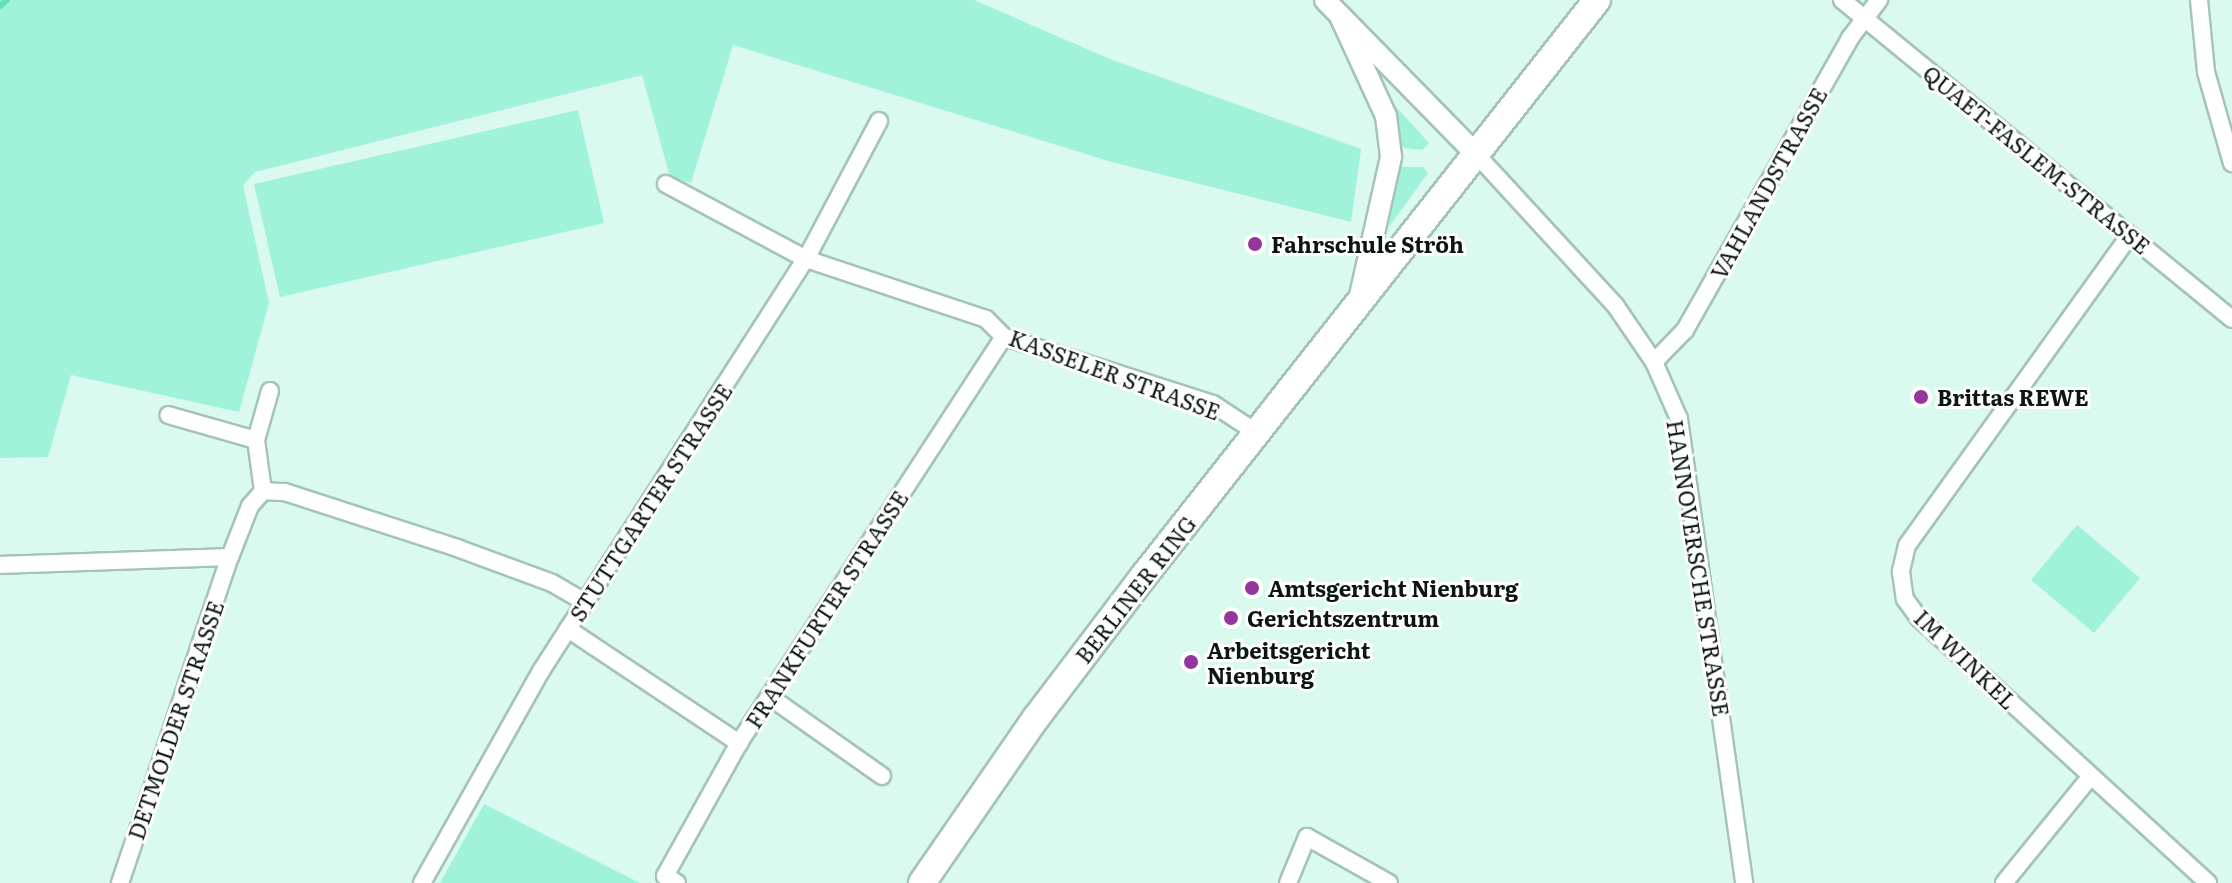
<!DOCTYPE html>
<html>
<head>
<meta charset="utf-8">
<style>
	body { margin:0 }
	#map { position:relative; width:2232px; height:883px; overflow:hidden; background:#daf9ef; font-family:Literata,serif }
	div>[style] { position:absolute }
	.green>* { inset:0; background:#a0f2db }
	.stream>* { height:6px; margin:-3px; padding:0 3px; transform-origin:3px; border-radius:3px; background:#5fdfc0 }
	.roads { filter:drop-shadow(2px 0 #a5c3ba) drop-shadow(-2px 0 #a5c3ba) drop-shadow(0 2px #a5c3ba) drop-shadow(0 -2px #a5c3ba) }
	.minor>* { height:16px; margin:-8px; padding:0 8px; transform-origin:8px; border-radius:8px; background:#fff }
	.tertiary>* { height:20px; margin:-10px; padding:0 10px; transform-origin:10px; border-radius:10px; background:#fff }
	.primary>* { height:26px; margin:-13px; padding:0 13px; transform-origin:13px; border-radius:13px; background:#fff }
	.dots>* { width:22px; height:22px; translate:-50% -50%; box-sizing:border-box; border:4px solid #fefefe; border-radius:50% }
	span { translate:-50% -50%; white-space:nowrap; text-align:center; line-height:1.15; -webkit-text-stroke:6px #fefefe; paint-order:stroke }
	.street-label { font-size:22px; color:#0b1613 }
	.poi-label { font-size:22px; color:#0b1613; font-weight:700 }
	.left { translate:0 -50%; text-align:left }
</style>
</head>
<body>
<div id="map">
	<div class="green">
		<div style="clip-path:polygon(0 0,974px 0,1110px 59px,1361px 149px,1351px 222px,1115px 163px,733px 45px,691px 183px,670px 177px,642px 75px,255px 172px,243px 185px,269px 303px,239px 412px,71px 375px,48px 457px,0 458px)"></div>
		<div style="clip-path:polygon(1388px 98px,1429px 143px,1422px 150px,1397px 147px)"></div>
		<div style="clip-path:polygon(578px 110px,604px 223px,280px 297px,254px 184px)"></div>
		<div style="clip-path:polygon(1398px 167px,1423px 167px,1428px 173px,1389px 227px)"></div>
		<div style="clip-path:polygon(2077px 525px,2140px 578px,2094px 633px,2031px 580px)"></div>
		<div style="clip-path:polygon(484px 804px,640px 883px,440px 883px)"></div>
	</div>
	<div class="stream">
		<div style="left:0;top:6px;width:9px;rotate:-41deg"></div>
	</div>
	<div class="roads">
		<div class="minor">
			<div style="left:1842px;top:0;width:504px;rotate:39.28deg"></div>
			<div style="left:2199px;top:0;width:72px;rotate:84.4deg"></div>
			<div style="left:2206px;top:72px;width:95px;rotate:74.1deg"></div>
			<div style="left:1476px;top:154px;width:205px;rotate:47.4deg"></div>
			<div style="left:1615px;top:305px;width:69px;rotate:55.6deg"></div>
			<div style="left:1654px;top:362px;width:62px;rotate:66.3deg"></div>
			<div style="left:1679px;top:419px;width:469px;rotate:82deg"></div>
			<div style="left:666px;top:184px;width:159px;rotate:28.2deg"></div>
			<div style="left:806px;top:259px;width:190px;rotate:18.4deg"></div>
			<div style="left:986px;top:319px;width:25px;rotate:45deg"></div>
			<div style="left:1004px;top:337px;width:219px;rotate:17.8deg"></div>
			<div style="left:1213px;top:404px;width:53px;rotate:33.4deg"></div>
			<div style="left:2130px;top:235px;width:382px;rotate:125.7deg"></div>
			<div style="left:1907px;top:545px;width:28px;rotate:103deg"></div>
			<div style="left:1901px;top:572px;width:27px;rotate:82deg"></div>
			<div style="left:1905px;top:599px;width:24px;rotate:54deg"></div>
			<div style="left:1919px;top:618px;width:392px;rotate:42.5deg"></div>
			<div style="left:1654px;top:362px;width:45px;rotate:-45.9deg"></div>
			<div style="left:1685px;top:330px;width:335px;rotate:-60.5deg"></div>
			<div style="left:1850px;top:38px;width:48px;rotate:-52.7deg"></div>
			<div style="left:256px;top:440px;width:51px;rotate:-74.1deg"></div>
			<div style="left:263px;top:491px;width:22px;rotate:3deg"></div>
			<div style="left:285px;top:492px;width:181px;rotate:18deg"></div>
			<div style="left:457px;top:548px;width:101px;rotate:20.2deg"></div>
			<div style="left:552px;top:583px;width:38px;rotate:30deg"></div>
			<div style="left:0;top:565px;width:230px;rotate:-2deg"></div>
			<div style="left:568px;top:629px;width:206px;rotate:33.7deg"></div>
			<div style="left:770px;top:697px;width:137px;rotate:35.2deg"></div>
			<div style="left:120px;top:883px;width:344px;rotate:-71.4deg"></div>
			<div style="left:230px;top:557px;width:55px;rotate:-68.6deg"></div>
			<div style="left:250px;top:506px;width:20px;rotate:-49deg"></div>
			<div style="left:263px;top:491px;width:51px;rotate:-97.8deg"></div>
			<div style="left:256px;top:440px;width:91px;rotate:-164.1deg"></div>
			<div style="left:422px;top:883px;width:243px;rotate:-60.7deg"></div>
			<div style="left:541px;top:671px;width:490px;rotate:-57.3deg"></div>
			<div style="left:806px;top:259px;width:156px;rotate:-62.1deg"></div>
			<div style="left:677px;top:883px;width:14px;rotate:-150deg"></div>
			<div style="left:665px;top:876px;width:152px;rotate:-60.9deg"></div>
			<div style="left:739px;top:743px;width:485px;rotate:-56.9deg"></div>
			<div style="left:1288px;top:883px;width:50px;rotate:-67.6deg"></div>
			<div style="left:1307px;top:837px;width:94px;rotate:29.3deg"></div>
			<div style="left:2004px;top:883px;width:136px;rotate:-50.9deg"></div>
		</div>
		<div class="tertiary">
			<div style="left:1325px;top:0;width:216px;rotate:45.6deg"></div>
			<div style="left:1340px;top:16px;width:110px;rotate:65.3deg"></div>
			<div style="left:1386px;top:116px;width:41px;rotate:83deg"></div>
			<div style="left:1391px;top:157px;width:147px;rotate:102.6deg"></div>
		</div>
		<div class="primary">
			<div style="left:922px;top:883px;width:201px;rotate:-55.4deg"></div>
			<div style="left:1036px;top:718px;width:177px;rotate:-52.8deg"></div>
			<div style="left:1143px;top:577px;width:734px;rotate:-51.8deg"></div>
		</div>
	</div>
	<div class="dots">
		<div style="left:1255px;top:244px;background:#95359e"></div>
		<div style="left:1921px;top:397px;background:#95359e"></div>
		<div style="left:1252px;top:588px;background:#95359e"></div>
		<div style="left:1231px;top:618px;background:#95359e"></div>
		<div style="left:1191px;top:662px;background:#95359e"></div>
	</div>
	<div class="street-label">
		<span style="left:2037px;top:159px;rotate:39deg">QUAET-FASLEM-STRASSE</span>
		<span style="left:1768px;top:183px;rotate:-61deg">VAHLANDSTRASSE</span>
		<span style="left:1115px;top:374px;rotate:20deg">KASSELER STRASSE</span>
		<span style="left:650px;top:502px;rotate:-57deg">STUTTGARTER STRASSE</span>
		<span style="left:1699px;top:568px;rotate:81deg">HANNOVERSCHE STRASSE</span>
		<span style="left:1135px;top:589px;rotate:-52deg">BERLINER RING</span>
		<span style="left:826px;top:609px;rotate:-57deg">FRANKFURTER STRASSE</span>
		<span style="left:1966px;top:659px;rotate:44deg">IM WINKEL</span>
		<span style="left:175px;top:720px;rotate:-71deg">DETMOLDER STRASSE</span>
	</div>
	<div class="poi-label">
		<span class="left" style="left:1271px;top:244px">Fahrschule Ströh</span>
		<span class="left" style="left:1937px;top:397px">Brittas REWE</span>
		<span class="left" style="left:1268px;top:588px">Amtsgericht Nienburg</span>
		<span class="left" style="left:1247px;top:618px">Gerichtszentrum</span>
		<span class="left" style="left:1207px;top:662px">Arbeitsgericht<br>Nienburg</span>
	</div>
</div>
</body>
</html>
